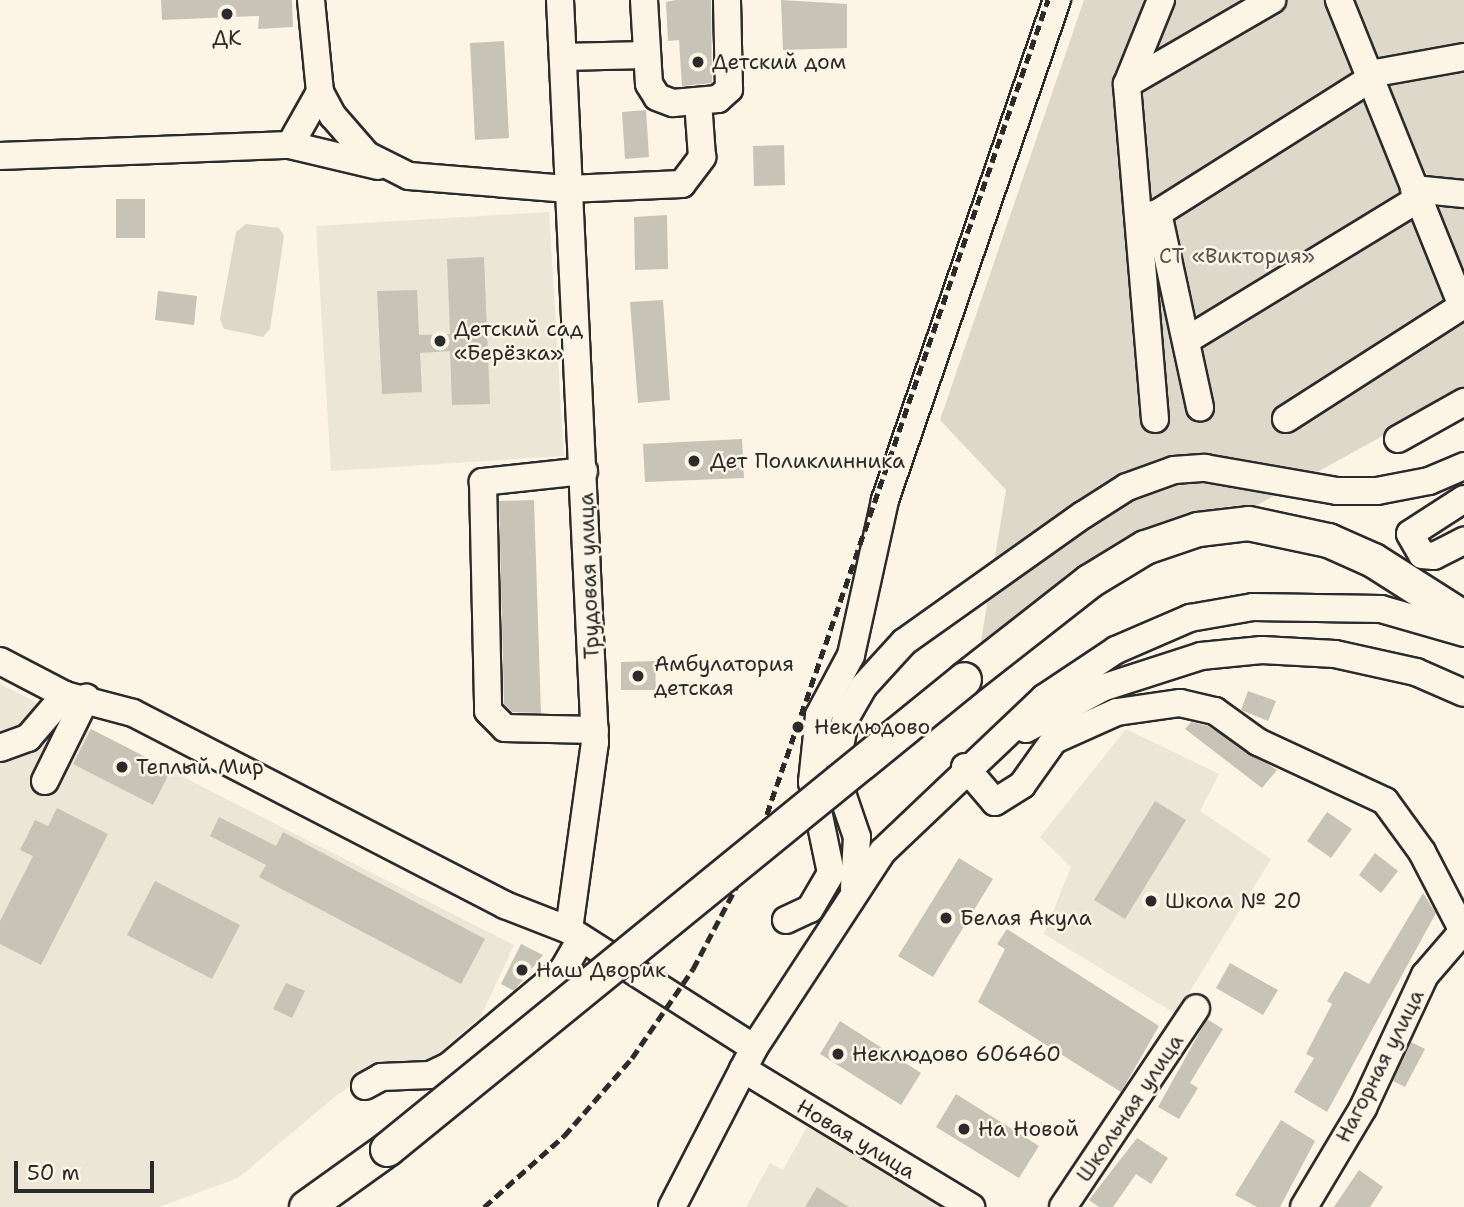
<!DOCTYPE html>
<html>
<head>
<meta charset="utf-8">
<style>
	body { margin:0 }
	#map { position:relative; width:1464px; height:1207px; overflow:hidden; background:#fcf5e5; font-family:"Shantell Sans",sans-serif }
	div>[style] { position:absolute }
	.built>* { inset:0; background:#ece6d7 }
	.green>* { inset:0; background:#ded8ca }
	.building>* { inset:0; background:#c8c3b7 }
	.roads { filter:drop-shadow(2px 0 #2b2b2b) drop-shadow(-2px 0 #2b2b2b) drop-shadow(0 2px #2b2b2b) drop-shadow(0 -2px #2b2b2b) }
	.minor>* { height:26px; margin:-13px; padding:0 13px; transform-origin:13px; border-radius:13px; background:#fcf5e5 }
	.major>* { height:33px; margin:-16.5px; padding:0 16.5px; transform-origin:16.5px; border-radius:16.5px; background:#fcf5e5 }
	.rail>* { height:5px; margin-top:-2.5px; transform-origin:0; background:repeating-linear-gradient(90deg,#2b2b2b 0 10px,transparent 0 15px) }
	.bridges { filter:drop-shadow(2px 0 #2b2b2b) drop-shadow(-2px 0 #2b2b2b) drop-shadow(0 2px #2b2b2b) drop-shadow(0 -2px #2b2b2b) }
	.major-bridge>* { height:33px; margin:-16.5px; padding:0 16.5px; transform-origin:16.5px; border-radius:16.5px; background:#fcf5e5 }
	.dots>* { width:19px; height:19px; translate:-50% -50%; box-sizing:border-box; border:4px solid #fcf5e5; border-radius:50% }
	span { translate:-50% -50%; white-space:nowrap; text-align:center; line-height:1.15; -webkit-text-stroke:5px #fcf5e5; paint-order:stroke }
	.poi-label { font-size:21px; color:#2b2b2b }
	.left { translate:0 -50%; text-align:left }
	.park-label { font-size:21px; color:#585653 }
	.street-label { font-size:21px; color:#2b2b2b }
	.scale { position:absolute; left:14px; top:1161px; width:140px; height:32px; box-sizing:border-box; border:4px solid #2b2b2b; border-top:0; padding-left:9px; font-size:21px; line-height:24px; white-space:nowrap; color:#2b2b2b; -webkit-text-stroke:5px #fcf5e5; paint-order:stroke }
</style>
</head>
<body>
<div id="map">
	<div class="built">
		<div style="clip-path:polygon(549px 212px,564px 456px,331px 471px,316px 226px)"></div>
		<div style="clip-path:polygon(0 684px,514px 945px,481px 1016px,417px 1072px,389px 1062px,337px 1095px,238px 1178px,159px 1207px,0 1207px)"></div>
		<div style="clip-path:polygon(1126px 729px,1219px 774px,1200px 811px,1271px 859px,1176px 1014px,1044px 934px,1071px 867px,1040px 837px)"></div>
		<div style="clip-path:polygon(807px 1127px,946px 1207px,746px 1207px,770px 1163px,783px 1170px)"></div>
	</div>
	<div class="green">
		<div style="clip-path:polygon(1084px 0,1464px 0,1464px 391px,978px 659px,1006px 490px,940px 420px)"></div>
		<div style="clip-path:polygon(246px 224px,279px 228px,284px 236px,270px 329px,263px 337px,224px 329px,220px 319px,236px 232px)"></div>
	</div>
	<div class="building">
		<div style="clip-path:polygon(161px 0,292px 0,293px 27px,258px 29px,259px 16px,162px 20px)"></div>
		<div style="clip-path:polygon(676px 0,711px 0,712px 83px,682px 86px,679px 40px,668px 41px,666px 2px)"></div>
		<div style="clip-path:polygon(781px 0,847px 4px,847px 48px,783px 50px)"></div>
		<div style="clip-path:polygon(504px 41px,509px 138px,475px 140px,470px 43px)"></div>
		<div style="clip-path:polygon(646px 110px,649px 157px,625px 159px,622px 112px)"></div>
		<div style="clip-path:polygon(784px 145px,785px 185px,754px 186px,753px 146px)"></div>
		<div style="clip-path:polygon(116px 199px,145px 199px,145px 238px,116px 238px)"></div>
		<div style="clip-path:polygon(667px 215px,668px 269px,635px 270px,634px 217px)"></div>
		<div style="clip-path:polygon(484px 257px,490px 404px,452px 405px,450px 351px,420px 353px,422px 392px,382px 394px,377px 291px,417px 290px,419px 335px,450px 334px,447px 259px)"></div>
		<div style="clip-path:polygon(158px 291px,197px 296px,194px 325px,155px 320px)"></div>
		<div style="clip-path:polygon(663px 300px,670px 400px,638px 403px,630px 302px)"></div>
		<div style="clip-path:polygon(742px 439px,744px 478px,645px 482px,643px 444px)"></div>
		<div style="clip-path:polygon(534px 500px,541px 713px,512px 712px,504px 704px,499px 501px)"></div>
		<div style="clip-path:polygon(655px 661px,656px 690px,621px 690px,621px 662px)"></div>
		<div style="clip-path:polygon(1248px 691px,1276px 701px,1268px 721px,1241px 710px)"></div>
		<div style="clip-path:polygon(1191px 722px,1208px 726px,1277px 770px,1262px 788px,1185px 729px)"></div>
		<div style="clip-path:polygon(91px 729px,171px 770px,153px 805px,73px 764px)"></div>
		<div style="clip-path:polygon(1155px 801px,1186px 820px,1125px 919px,1094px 900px)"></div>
		<div style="clip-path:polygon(57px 808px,108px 834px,41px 965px,0 944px,0 921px,33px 856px,20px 850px,35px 820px,48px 826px)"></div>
		<div style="clip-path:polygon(1327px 812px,1352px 829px,1331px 858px,1307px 841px)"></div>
		<div style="clip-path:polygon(219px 817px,276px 846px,283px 832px,485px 939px,461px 984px,259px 877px,266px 865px,210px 836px)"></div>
		<div style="clip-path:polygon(1375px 853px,1398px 871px,1381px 893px,1359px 875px)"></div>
		<div style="clip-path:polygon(959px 858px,993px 879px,933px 977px,898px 956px)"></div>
		<div style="clip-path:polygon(155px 881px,240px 925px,212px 979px,127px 935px)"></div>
		<div style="clip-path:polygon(1423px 893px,1436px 913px,1327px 1112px,1294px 1092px,1314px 1058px,1306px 1054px,1332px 1004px,1327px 1001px,1345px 971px,1369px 984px)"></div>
		<div style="clip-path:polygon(1007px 929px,1159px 1026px,1121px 1092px,978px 1002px,1005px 949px,997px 944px)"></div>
		<div style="clip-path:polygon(521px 944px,543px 955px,514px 991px,501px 984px)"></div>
		<div style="clip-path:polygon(1230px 963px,1278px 990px,1263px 1015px,1216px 988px)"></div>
		<div style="clip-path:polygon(286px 983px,305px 991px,292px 1018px,273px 1009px)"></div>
		<div style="clip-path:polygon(1207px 1019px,1223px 1029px,1190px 1083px,1198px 1088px,1179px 1119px,1158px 1107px)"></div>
		<div style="clip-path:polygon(840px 1021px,921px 1073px,901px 1105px,820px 1054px)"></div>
		<div style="clip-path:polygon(1411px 1042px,1425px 1049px,1405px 1087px,1393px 1081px)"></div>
		<div style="clip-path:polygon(956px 1094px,1039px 1146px,1019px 1178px,936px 1127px)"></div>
		<div style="clip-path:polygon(1281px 1120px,1315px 1141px,1280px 1207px,1257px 1207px,1235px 1195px)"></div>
		<div style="clip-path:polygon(1137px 1138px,1168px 1158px,1151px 1184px,1136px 1174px,1113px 1207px,1099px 1207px,1089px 1200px)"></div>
		<div style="clip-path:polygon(1359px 1170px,1383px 1187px,1370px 1207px,1334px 1207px)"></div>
		<div style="clip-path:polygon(817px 1187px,849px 1207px,805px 1207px)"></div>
	</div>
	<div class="roads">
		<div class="minor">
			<div style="left:311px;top:0;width:92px;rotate:84.4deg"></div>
			<div style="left:320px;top:92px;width:27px;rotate:62deg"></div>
			<div style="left:333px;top:116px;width:52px;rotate:48.9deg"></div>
			<div style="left:367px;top:155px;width:47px;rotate:26.6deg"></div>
			<div style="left:409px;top:176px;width:160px;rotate:4.7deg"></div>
			<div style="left:568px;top:189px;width:114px;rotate:-2.5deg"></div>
			<div style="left:682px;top:184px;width:34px;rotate:-53deg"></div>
			<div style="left:702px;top:157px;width:56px;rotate:-94.1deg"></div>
			<div style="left:560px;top:0;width:743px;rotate:87.3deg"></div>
			<div style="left:595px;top:742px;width:190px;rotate:97.9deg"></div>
			<div style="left:569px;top:930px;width:219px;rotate:32.5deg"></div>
			<div style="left:644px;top:0;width:84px;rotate:86.6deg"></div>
			<div style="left:649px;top:84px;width:15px;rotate:58deg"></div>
			<div style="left:657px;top:97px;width:17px;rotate:21deg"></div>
			<div style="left:673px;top:103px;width:45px;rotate:-5.1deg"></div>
			<div style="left:718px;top:99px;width:15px;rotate:-42deg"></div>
			<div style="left:729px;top:89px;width:89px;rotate:-91.3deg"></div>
			<div style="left:564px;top:57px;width:81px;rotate:-1.4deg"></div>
			<div style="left:1127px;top:84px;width:168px;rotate:-30.1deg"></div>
			<div style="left:320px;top:92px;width:61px;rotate:119.5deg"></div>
			<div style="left:290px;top:145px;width:90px;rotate:13.4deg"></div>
			<div style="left:0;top:156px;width:290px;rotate:-2.2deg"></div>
			<div style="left:1414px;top:189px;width:50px;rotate:5.7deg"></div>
			<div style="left:1158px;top:213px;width:199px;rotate:77.8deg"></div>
			<div style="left:1139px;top:218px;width:20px;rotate:-15deg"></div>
			<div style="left:1158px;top:213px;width:264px;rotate:-32.3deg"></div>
			<div style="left:1381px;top:72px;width:84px;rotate:-10.2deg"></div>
			<div style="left:1187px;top:340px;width:271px;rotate:-31.4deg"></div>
			<div style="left:1155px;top:419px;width:336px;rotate:-94.8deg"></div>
			<div style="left:1127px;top:84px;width:91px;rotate:-68deg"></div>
			<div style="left:1286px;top:419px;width:209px;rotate:-32.7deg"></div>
			<div style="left:1462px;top:306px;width:330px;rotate:-111.9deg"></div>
			<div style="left:1398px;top:439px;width:76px;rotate:-29.3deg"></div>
			<div style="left:584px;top:471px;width:102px;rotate:173.8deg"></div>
			<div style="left:483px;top:482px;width:229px;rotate:88.7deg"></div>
			<div style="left:488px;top:711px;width:24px;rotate:45deg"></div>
			<div style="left:505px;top:728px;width:90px;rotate:1.3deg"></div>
			<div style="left:1464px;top:499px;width:64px;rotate:147.1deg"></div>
			<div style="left:1410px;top:534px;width:24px;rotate:60deg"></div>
			<div style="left:1422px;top:555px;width:12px;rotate:5deg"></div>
			<div style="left:1434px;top:556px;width:34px;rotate:-27deg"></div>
			<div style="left:0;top:661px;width:73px;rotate:27.6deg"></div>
			<div style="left:1026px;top:729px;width:86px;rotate:-28.3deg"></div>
			<div style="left:1102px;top:688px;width:104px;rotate:-17.9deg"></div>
			<div style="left:1201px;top:656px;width:61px;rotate:-5.6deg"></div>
			<div style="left:1262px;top:650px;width:73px;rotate:3.1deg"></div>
			<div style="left:1335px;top:654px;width:83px;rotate:12.5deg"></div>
			<div style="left:1416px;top:672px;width:52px;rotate:23.6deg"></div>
			<div style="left:0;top:748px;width:30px;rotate:-20deg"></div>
			<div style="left:28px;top:738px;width:57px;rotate:-49.3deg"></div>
			<div style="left:65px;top:695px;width:70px;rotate:14.8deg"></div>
			<div style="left:133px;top:713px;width:419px;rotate:27.3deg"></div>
			<div style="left:505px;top:905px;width:69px;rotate:21.3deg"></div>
			<div style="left:965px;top:767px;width:46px;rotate:49.4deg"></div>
			<div style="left:995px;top:802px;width:32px;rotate:-32deg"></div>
			<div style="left:1022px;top:785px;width:55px;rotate:-54.6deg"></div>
			<div style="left:1054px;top:740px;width:69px;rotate:-24deg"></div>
			<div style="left:1117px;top:712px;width:64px;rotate:-8.1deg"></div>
			<div style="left:1180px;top:703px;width:36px;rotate:13deg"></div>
			<div style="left:1215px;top:711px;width:53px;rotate:35.8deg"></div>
			<div style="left:1258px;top:742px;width:140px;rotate:24.9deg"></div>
			<div style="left:1385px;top:801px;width:63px;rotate:54deg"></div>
			<div style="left:1422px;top:852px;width:89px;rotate:62.6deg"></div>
			<div style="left:1463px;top:931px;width:58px;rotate:130.8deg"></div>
			<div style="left:1425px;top:975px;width:147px;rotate:115deg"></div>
			<div style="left:1363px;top:1108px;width:115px;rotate:120.8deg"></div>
			<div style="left:45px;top:781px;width:93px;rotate:-63.7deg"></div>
			<div style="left:854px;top:888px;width:51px;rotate:-86.6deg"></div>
			<div style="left:857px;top:837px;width:43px;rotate:-108.9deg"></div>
			<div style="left:843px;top:796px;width:44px;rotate:-95.2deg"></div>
			<div style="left:839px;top:752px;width:36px;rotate:-79deg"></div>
			<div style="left:846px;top:717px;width:34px;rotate:-60deg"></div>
			<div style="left:863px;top:687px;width:61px;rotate:-47.7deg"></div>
			<div style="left:904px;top:642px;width:219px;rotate:-35.4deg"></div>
			<div style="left:1083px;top:515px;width:52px;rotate:-32.5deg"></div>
			<div style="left:1127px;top:487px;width:50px;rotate:-19.9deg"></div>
			<div style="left:1174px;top:470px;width:31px;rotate:-4deg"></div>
			<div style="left:1205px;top:468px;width:134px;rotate:9.9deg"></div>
			<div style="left:1337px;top:491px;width:40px"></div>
			<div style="left:1377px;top:491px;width:53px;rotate:-10.9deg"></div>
			<div style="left:1429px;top:481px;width:38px;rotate:-23deg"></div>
			<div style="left:786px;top:920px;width:26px;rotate:-25deg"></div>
			<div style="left:810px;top:909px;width:42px;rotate:-59.7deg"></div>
			<div style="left:831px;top:873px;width:93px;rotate:-101.8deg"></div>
			<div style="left:812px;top:782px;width:67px;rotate:-84deg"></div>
			<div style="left:819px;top:715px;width:68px;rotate:-61.9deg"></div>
			<div style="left:851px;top:655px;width:159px;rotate:-77.6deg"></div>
			<div style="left:885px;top:500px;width:529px;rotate:-71.02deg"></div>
			<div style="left:743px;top:1069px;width:267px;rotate:31.2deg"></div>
			<div style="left:365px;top:1086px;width:18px;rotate:-29deg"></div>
			<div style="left:381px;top:1077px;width:49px;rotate:-2.3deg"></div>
			<div style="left:430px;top:1075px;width:21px;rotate:-25deg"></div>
			<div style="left:449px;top:1066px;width:149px;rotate:-40.1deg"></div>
			<div style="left:563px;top:970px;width:34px;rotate:-60deg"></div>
			<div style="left:672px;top:1207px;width:179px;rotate:-62.7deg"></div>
			<div style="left:754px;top:1048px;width:235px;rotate:-56.8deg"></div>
			<div style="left:883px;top:851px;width:222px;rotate:-43.5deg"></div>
			<div style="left:1044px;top:698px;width:87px;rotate:-33.7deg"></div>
			<div style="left:1116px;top:650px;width:81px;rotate:-23.4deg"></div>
			<div style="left:1190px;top:618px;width:64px;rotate:-9.9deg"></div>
			<div style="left:1253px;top:607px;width:128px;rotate:0.9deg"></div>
			<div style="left:1381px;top:609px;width:86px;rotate:16.1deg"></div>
			<div style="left:1063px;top:1207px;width:239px;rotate:-56.2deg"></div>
		</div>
		<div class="major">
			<div style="left:964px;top:679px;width:159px;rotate:-38.1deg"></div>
			<div style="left:1089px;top:581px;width:66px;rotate:-31.3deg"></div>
			<div style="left:1145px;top:547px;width:56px;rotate:-18.8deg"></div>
			<div style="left:1198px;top:529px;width:50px;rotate:-6.8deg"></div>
			<div style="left:1248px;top:523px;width:82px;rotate:12deg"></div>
			<div style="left:1328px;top:540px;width:49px;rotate:24deg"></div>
			<div style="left:1373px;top:560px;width:108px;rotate:32.5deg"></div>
			<div style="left:306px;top:1207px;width:100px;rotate:-35.6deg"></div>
		</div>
	</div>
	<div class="rail">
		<div style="left:484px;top:1207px;width:107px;rotate:-41.6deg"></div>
		<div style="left:564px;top:1136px;width:103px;rotate:-48.9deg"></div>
		<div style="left:632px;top:1058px;width:108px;rotate:-55.6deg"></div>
		<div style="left:693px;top:969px;width:127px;rotate:-62.2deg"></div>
		<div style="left:752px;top:857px;width:907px;rotate:-70.95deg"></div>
	</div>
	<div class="bridges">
		<div class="major-bridge">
			<div style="left:387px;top:1149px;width:744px;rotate:-39.16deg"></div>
		</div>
	</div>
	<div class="dots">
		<div style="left:227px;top:14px;background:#2b2b2b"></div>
		<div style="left:698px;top:62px;background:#2b2b2b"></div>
		<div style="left:440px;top:341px;background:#2b2b2b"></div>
		<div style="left:694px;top:461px;background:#2b2b2b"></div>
		<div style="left:638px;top:676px;background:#2b2b2b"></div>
		<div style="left:798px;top:727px;background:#2b2b2b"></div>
		<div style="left:122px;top:767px;background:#2b2b2b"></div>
		<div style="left:1151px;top:901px;background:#2b2b2b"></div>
		<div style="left:946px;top:918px;background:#2b2b2b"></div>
		<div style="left:522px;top:970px;background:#2b2b2b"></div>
		<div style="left:838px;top:1054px;background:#2b2b2b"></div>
		<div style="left:964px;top:1129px;background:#2b2b2b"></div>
	</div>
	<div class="poi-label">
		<span style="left:227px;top:38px">ДК</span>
		<span class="left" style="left:712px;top:62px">Детский дом</span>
		<span class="left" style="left:454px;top:341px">Детский сад<br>«Берёзка»</span>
		<span class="left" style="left:710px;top:461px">Дет Поликлинника</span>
		<span class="left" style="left:654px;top:676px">Амбулатория<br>детская</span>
		<span class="left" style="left:814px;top:727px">Неклюдово</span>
		<span class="left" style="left:136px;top:767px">Теплый Мир</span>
		<span class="left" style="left:1165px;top:901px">Школа № 20</span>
		<span class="left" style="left:960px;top:918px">Белая Акула</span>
		<span class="left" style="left:536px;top:970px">Наш Дворик</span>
		<span class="left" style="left:852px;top:1054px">Неклюдово 606460</span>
		<span class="left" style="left:978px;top:1129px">На Новой</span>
	</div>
	<div class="park-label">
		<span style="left:1237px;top:256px">СТ «Виктория»</span>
	</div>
	<div class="street-label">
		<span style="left:589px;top:576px;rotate:-92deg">Трудовая улица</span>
		<span style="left:1380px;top:1066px;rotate:-63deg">Нагорная улица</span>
		<span style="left:1130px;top:1108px;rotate:-56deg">Школьная улица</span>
		<span style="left:856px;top:1139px;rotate:31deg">Новая улица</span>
	</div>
	<div class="scale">50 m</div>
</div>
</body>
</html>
